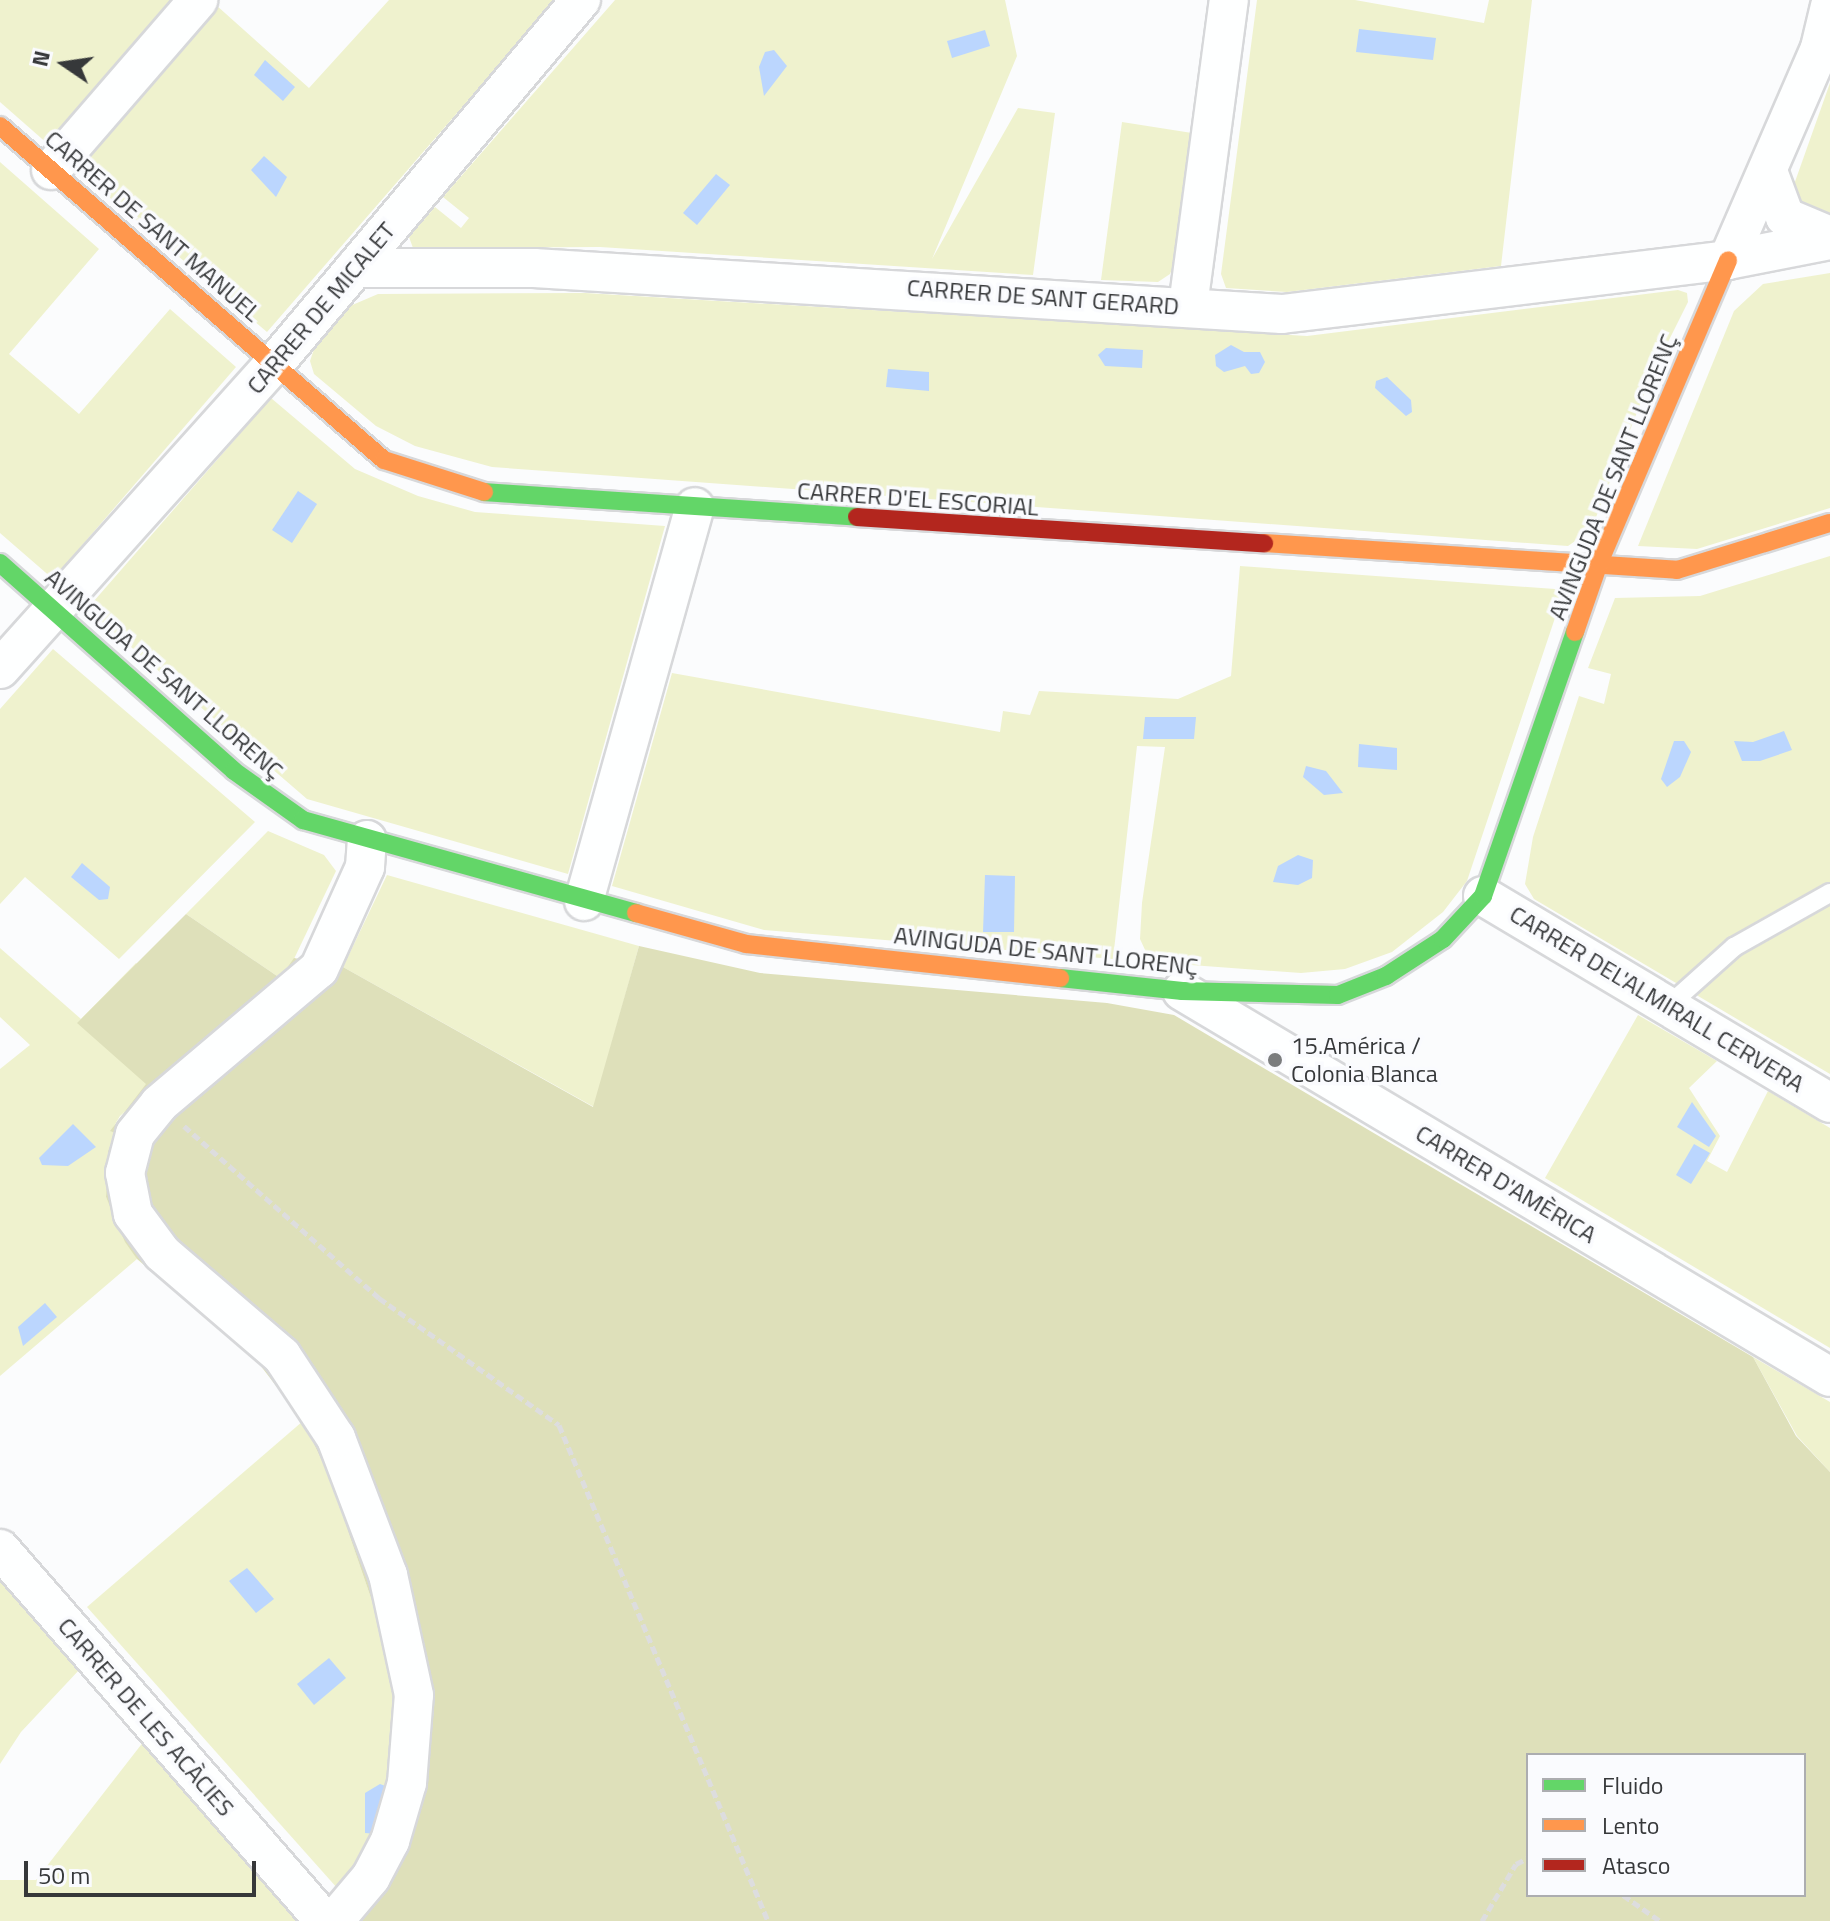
<!DOCTYPE html>
<html>
<head>
<meta charset="utf-8">
<style>
	body { margin:0 }
	#map { position:relative; width:1830px; height:1921px; overflow:hidden; background:#fbfcfd; font-family:"Titillium Web",sans-serif }
	div>[style] { position:absolute }
	.green>* { inset:0; background:#eff2ce }
	.forest>* { inset:0; background:#dee0ba }
	.water>* { inset:0; background:#bbd6fe }
	.path>* { height:5px; margin-top:-2.5px; transform-origin:0; background:repeating-linear-gradient(90deg,#ddddde 0 8px,transparent 0 12px) }
	.roads { filter:drop-shadow(2px 0 #d7d8da) drop-shadow(-2px 0 #d7d8da) drop-shadow(0 2px #d7d8da) drop-shadow(0 -2px #d7d8da) }
	.lane>* { height:18px; margin:-9px; padding:0 9px; transform-origin:9px; border-radius:9px; background:#feffff }
	.street>* { height:38px; margin:-19px; padding:0 19px; transform-origin:19px; border-radius:19px; background:#feffff }
	.fast>* { height:18px; margin:-9px; padding:0 9px; transform-origin:9px; border-radius:9px; background:#63d668 }
	.slow>* { height:18px; margin:-9px; padding:0 9px; transform-origin:9px; border-radius:9px; background:#ff974d }
	.jam>* { height:18px; margin:-9px; padding:0 9px; transform-origin:9px; border-radius:9px; background:#b3261e }
	.dots>* { width:22px; height:22px; translate:-50% -50%; box-sizing:border-box; border:4px solid #fafbfe; border-radius:50% }
	span { translate:-50% -50%; white-space:nowrap; text-align:center; line-height:1.15; -webkit-text-stroke:7px #fafbfe; paint-order:stroke }
	.street-label { font-size:24px; color:#36383a }
	.poi-label { font-size:24px; color:#36383a }
	.left { translate:0 -50%; text-align:left }
	.legend { position:absolute; left:1526px; top:1753px; width:280px; height:144px; box-sizing:border-box; background:#fafbfe; border:2px solid #acadb0; margin:0; padding:10px 14px; list-style:none; font-size:24px; color:#36383a }
	.legend li { display:flex; align-items:center; gap:16px; height:40px }
	.legend b { width:40px; border:2px solid #acadb0 }
	.north { position:absolute; left:24px; top:24px; width:80px; height:80px; -webkit-text-stroke:6px #fafbfe; paint-order:stroke; rotate:283deg; font-size:22px; font-weight:700; line-height:32px; text-align:center; color:#36383a }
	.north::after { content:''; display:block; margin:auto; width:28px; height:36px; background:#36383a; clip-path:polygon(50% 0,100% 100%,50% 72%,0 100%) }
	.scale { position:absolute; left:24px; top:1861px; width:232px; height:36px; box-sizing:border-box; border:4px solid #36383a; border-top:0; padding-left:10px; font-size:24px; line-height:28px; white-space:nowrap; color:#36383a; -webkit-text-stroke:6px #fafbfe; paint-order:stroke }
</style>
</head>
<body>
<div id="map">
	<div class="green">
		<div style="clip-path:polygon(0 0,175px 0,49px 145px,0 102px)"></div>
		<div style="clip-path:polygon(389px 0,555px 0,267px 332px,75px 168px,216px 5px,309px 88px)"></div>
		<div style="clip-path:polygon(615px 0,1005px 0,1017px 56px,932px 259px,1018px 108px,1055px 113px,1033px 275px,600px 247px,413px 248px,409px 237px,435px 207px,461px 228px,469px 218px,443px 197px)"></div>
		<div style="clip-path:polygon(1257px 0,1355px 0,1484px 23px,1489px 0,1532px 0,1501px 266px,1287px 292px,1226px 288px,1221px 274px)"></div>
		<div style="clip-path:polygon(1830px 83px,1830px 223px,1810px 220px,1791px 193px)"></div>
		<div style="clip-path:polygon(1122px 122px,1192px 133px,1175px 262px,1170px 274px,1158px 282px,1101px 280px)"></div>
		<div style="clip-path:polygon(0 162px,99px 249px,9px 354px,79px 414px,170px 309px,236px 367px,53px 579px,0 533px)"></div>
		<div style="clip-path:polygon(1830px 273px,1830px 508px,1697px 549px,1638px 546px,1734px 311px,1763px 284px)"></div>
		<div style="clip-path:polygon(1678px 290px,1687px 293px,1688px 302px,1652px 374px,1591px 530px,1568px 546px,492px 467px,415px 446px,376px 426px,314px 374px,310px 361px,315px 346px,350px 306px,378px 294px,585px 293px,1307px 336px)"></div>
		<div style="clip-path:polygon(271px 398px,355px 469px,418px 496px,475px 512px,665px 526px,568px 874px,307px 799px,87px 609px)"></div>
		<div style="clip-path:polygon(1830px 556px,1830px 1074px,1534px 899px,1525px 884px,1533px 837px,1579px 696px,1604px 704px,1611px 674px,1588px 668px,1615px 598px,1700px 596px)"></div>
		<div style="clip-path:polygon(1240px 566px,1555px 589px,1563px 594px,1467px 881px,1443px 912px,1392px 952px,1345px 969px,1301px 973px,1164px 963px,1146px 952px,1140px 939px,1142px 903px,1165px 747px,1137px 746px,1113px 959px,764px 930px,612px 886px,672px 673px,1000px 732px,1003px 711px,1030px 715px,1039px 691px,1178px 699px,1231px 676px)"></div>
		<div style="clip-path:polygon(53px 649px,255px 822px,119px 959px,25px 877px,0 904px,0 709px)"></div>
		<div style="clip-path:polygon(268px 831px,324px 855px,336px 871px,293px 961px,280px 978px,186px 914px)"></div>
		<div style="clip-path:polygon(387px 875px,639px 946px,594px 1107px,343px 967px)"></div>
		<div style="clip-path:polygon(0 948px,81px 1019px,136px 963px,209px 1036px,120px 1116px,111px 1131px,115px 1133px,108px 1151px,106px 1197px,137px 1259px,0 1376px,0 1069px,30px 1045px,0 1017px)"></div>
		<div style="clip-path:polygon(1638px 1015px,1717px 1061px,1689px 1088px,1720px 1136px,1707px 1161px,1727px 1172px,1768px 1091px,1830px 1128px,1830px 1348px,1545px 1178px)"></div>
		<div style="clip-path:polygon(1753px 1357px,1830px 1402px,1830px 1472px,1797px 1436px)"></div>
		<div style="clip-path:polygon(303px 1421px,329px 1476px,373px 1604px,393px 1695px,393px 1773px,362px 1867px,338px 1889px,87px 1607px)"></div>
		<div style="clip-path:polygon(0 1578px,80px 1669px,21px 1732px,0 1764px)"></div>
		<div style="clip-path:polygon(144px 1741px,302px 1921px,0 1921px,0 1880px,36px 1880px)"></div>
	</div>
	<div class="forest">
		<div style="clip-path:polygon(evenodd,186px 914px,280px 978px,294px 958px,343px 967px,593px 1107px,639px 946px,760px 973px,1107px 1003px,1174px 1015px,1753px 1357px,1796px 1436px,1830px 1472px,1830px 1921px,349px 1921px,393px 1773px,393px 1695px,373px 1604px,329px 1476px,303px 1421px,257px 1361px,137px 1259px,125px 1242px,106px 1197px,108px 1151px,115px 1133px,110px 1131px,146px 1084px,77px 1023px,186px 914px,1528px 1755px,1804px 1755px,1804px 1895px,1528px 1895px,1528px 1755px)"></div>
	</div>
	<div class="water">
		<div style="clip-path:polygon(1359px 29px,1436px 38px,1433px 60px,1356px 52px)"></div>
		<div style="clip-path:polygon(985px 30px,990px 46px,952px 58px,947px 41px)"></div>
		<div style="clip-path:polygon(774px 50px,787px 66px,764px 96px,759px 67px,765px 52px)"></div>
		<div style="clip-path:polygon(265px 60px,295px 87px,283px 101px,254px 75px)"></div>
		<div style="clip-path:polygon(264px 156px,287px 177px,276px 197px,251px 170px)"></div>
		<div style="clip-path:polygon(716px 174px,730px 185px,697px 225px,683px 213px)"></div>
		<div style="clip-path:polygon(1231px 345px,1244px 352px,1260px 352px,1265px 362px,1259px 373px,1251px 374px,1245px 366px,1224px 372px,1216px 366px,1215px 355px)"></div>
		<div style="clip-path:polygon(1106px 348px,1143px 350px,1142px 368px,1105px 366px,1098px 355px)"></div>
		<div style="clip-path:polygon(888px 369px,929px 372px,929px 391px,886px 387px)"></div>
		<div style="clip-path:polygon(1387px 377px,1411px 400px,1412px 412px,1406px 416px,1375px 388px,1376px 381px)"></div>
		<div style="clip-path:polygon(298px 491px,317px 504px,292px 543px,272px 530px)"></div>
		<div style="clip-path:polygon(1145px 717px,1196px 717px,1194px 739px,1143px 739px)"></div>
		<div style="clip-path:polygon(1784px 731px,1792px 750px,1760px 761px,1742px 761px,1734px 741px,1753px 742px)"></div>
		<div style="clip-path:polygon(1674px 741px,1684px 741px,1691px 752px,1680px 777px,1667px 787px,1661px 779px)"></div>
		<div style="clip-path:polygon(1359px 744px,1397px 748px,1397px 770px,1358px 767px)"></div>
		<div style="clip-path:polygon(1306px 766px,1326px 771px,1343px 793px,1324px 795px,1303px 777px)"></div>
		<div style="clip-path:polygon(1298px 855px,1313px 860px,1312px 878px,1298px 885px,1273px 882px,1278px 866px)"></div>
		<div style="clip-path:polygon(82px 863px,110px 887px,108px 899px,99px 900px,71px 877px)"></div>
		<div style="clip-path:polygon(985px 875px,1015px 876px,1014px 932px,983px 932px)"></div>
		<div style="clip-path:polygon(1692px 1102px,1716px 1136px,1709px 1147px,1677px 1127px)"></div>
		<div style="clip-path:polygon(73px 1124px,96px 1147px,68px 1166px,42px 1165px,39px 1158px)"></div>
		<div style="clip-path:polygon(1694px 1144px,1710px 1153px,1691px 1184px,1676px 1175px)"></div>
		<div style="clip-path:polygon(45px 1303px,57px 1317px,23px 1346px,18px 1327px)"></div>
		<div style="clip-path:polygon(247px 1568px,274px 1599px,256px 1613px,229px 1581px)"></div>
		<div style="clip-path:polygon(329px 1658px,346px 1678px,314px 1705px,297px 1684px)"></div>
		<div style="clip-path:polygon(380px 1784px,388px 1787px,376px 1834px,365px 1833px,365px 1793px)"></div>
	</div>
	<div class="path">
		<div style="left:184px;top:1126px;width:260px;rotate:41.4deg"></div>
		<div style="left:379px;top:1298px;width:220px;rotate:35.2deg"></div>
		<div style="left:559px;top:1425px;width:538px;rotate:67.15deg"></div>
		<div style="left:1623px;top:1895px;width:45px;rotate:35.1deg"></div>
		<div style="left:1482px;top:1921px;width:66px;rotate:-59.2deg"></div>
		<div style="left:1516px;top:1864px;width:13px;rotate:-27deg"></div>
	</div>
	<div class="roads">
		<div class="lane">
			<div style="left:1668px;top:1006px;width:89px;rotate:-41.8deg"></div>
			<div style="left:1734px;top:947px;width:110px;rotate:-29.4deg"></div>
		</div>
		<div class="street">
			<div style="left:51px;top:170px;width:225px;rotate:-49.1deg"></div>
			<div style="left:1768px;top:171px;width:49px;rotate:69.7deg"></div>
			<div style="left:1785px;top:217px;width:49px;rotate:22.9deg"></div>
			<div style="left:1728px;top:260px;width:231px;rotate:-66.5deg"></div>
			<div style="left:1820px;top:48px;width:43px;rotate:-76.6deg"></div>
			<div style="left:355px;top:268px;width:179px"></div>
			<div style="left:534px;top:268px;width:749px;rotate:3.52deg"></div>
			<div style="left:1282px;top:314px;width:449px;rotate:-6.9deg"></div>
			<div style="left:1728px;top:260px;width:104px;rotate:-11.1deg"></div>
			<div style="left:1188px;top:306px;width:309px;rotate:-82.4deg"></div>
			<div style="left:0;top:669px;width:411px;rotate:-48.1deg"></div>
			<div style="left:275px;top:363px;width:475px;rotate:-49.9deg"></div>
			<div style="left:1483px;top:896px;width:404px;rotate:30.8deg"></div>
			<div style="left:584px;top:901px;width:409px;rotate:-74.3deg"></div>
			<div style="left:1182px;top:991px;width:754px;rotate:30.78deg"></div>
			<div style="left:0;top:1549px;width:493px;rotate:48.9deg"></div>
			<div style="left:334px;top:1921px;width:57px;rotate:-49.9deg"></div>
			<div style="left:371px;top:1877px;width:41px;rotate:-62.2deg"></div>
			<div style="left:390px;top:1841px;width:60px;rotate:-73.7deg"></div>
			<div style="left:407px;top:1783px;width:88px;rotate:-85.5deg"></div>
			<div style="left:414px;top:1695px;width:123px;rotate:-102.2deg"></div>
			<div style="left:388px;top:1575px;width:147px;rotate:-110.8deg"></div>
			<div style="left:336px;top:1438px;width:98px;rotate:-123.4deg"></div>
			<div style="left:282px;top:1356px;width:158px;rotate:-139.4deg"></div>
			<div style="left:162px;top:1253px;width:49px;rotate:-126.6deg"></div>
			<div style="left:133px;top:1214px;width:42px;rotate:-101deg"></div>
			<div style="left:125px;top:1173px;width:40px;rotate:-75.6deg"></div>
			<div style="left:135px;top:1134px;width:38px;rotate:-51deg"></div>
			<div style="left:159px;top:1104px;width:209px;rotate:-40.2deg"></div>
			<div style="left:319px;top:969px;width:112px;rotate:-65.7deg"></div>
			<div style="left:365px;top:867px;width:27px;rotate:-86deg"></div>
		</div>
		<div class="fast">
			<div style="left:484px;top:492px;width:374px;rotate:3.8deg"></div>
			<div style="left:0;top:563px;width:313px;rotate:41.6deg"></div>
			<div style="left:234px;top:771px;width:85px;rotate:35.4deg"></div>
			<div style="left:303px;top:820px;width:346px;rotate:15.6deg"></div>
			<div style="left:1060px;top:978px;width:123px;rotate:6.1deg"></div>
			<div style="left:1182px;top:991px;width:156px;rotate:1.5deg"></div>
			<div style="left:1338px;top:995px;width:52px;rotate:-21.6deg"></div>
			<div style="left:1386px;top:976px;width:68px;rotate:-33deg"></div>
			<div style="left:1443px;top:939px;width:59px;rotate:-47.1deg"></div>
			<div style="left:1483px;top:896px;width:280px;rotate:-70.8deg"></div>
		</div>
		<div class="slow">
			<div style="left:0;top:126px;width:509px;rotate:41.02deg"></div>
			<div style="left:384px;top:460px;width:105px;rotate:17.7deg"></div>
			<div style="left:1264px;top:543px;width:414px;rotate:3.7deg"></div>
			<div style="left:1677px;top:570px;width:160px;rotate:-17.1deg"></div>
			<div style="left:1575px;top:632px;width:73px;rotate:-70.8deg"></div>
			<div style="left:1599px;top:563px;width:329px;rotate:-66.9deg"></div>
			<div style="left:636px;top:913px;width:114px;rotate:15.7deg"></div>
			<div style="left:746px;top:944px;width:316px;rotate:6.2deg"></div>
		</div>
		<div class="jam">
			<div style="left:857px;top:517px;width:408px;rotate:3.7deg"></div>
		</div>
	</div>
	<div class="dots">
		<div style="left:1275px;top:1060px;background:#7b7d7e"></div>
	</div>
	<div class="street-label">
		<span style="left:153px;top:226px;rotate:41deg">CARRER DE SANT MANUEL</span>
		<span style="left:1043px;top:297px;rotate:4deg">CARRER DE SANT GERARD</span>
		<span style="left:321px;top:308px;rotate:-50deg">CARRER DE MICALET</span>
		<span style="left:1613px;top:477px;rotate:-68deg">AVINGUDA DE SANT LLORENÇ</span>
		<span style="left:918px;top:499px;rotate:4deg">CARRER D'EL ESCORIAL</span>
		<span style="left:164px;top:674px;rotate:41deg">AVINGUDA DE SANT LLORENÇ</span>
		<span style="left:1046px;top:951px;rotate:6deg">AVINGUDA DE SANT LLORENÇ</span>
		<span style="left:1657px;top:999px;rotate:31deg">CARRER DEL'ALMIRALL CERVERA</span>
		<span style="left:1506px;top:1184px;rotate:31deg">CARRER D'AMÈRICA</span>
		<span style="left:146px;top:1717px;rotate:49deg">CARRER DE LES ACÀCIES</span>
	</div>
	<div class="poi-label">
		<span class="left" style="left:1291px;top:1060px">15.América /<br>Colonia Blanca</span>
	</div>
	<ul class="legend">
	<li><b style="height:10px;background:#63d668"></b>Fluido</li>
	<li><b style="height:10px;background:#ff974d"></b>Lento</li>
	<li><b style="height:10px;background:#b3261e"></b>Atasco</li>
	</ul>
	<div class="north">N</div>
	<div class="scale">50 m</div>
</div>
</body>
</html>
